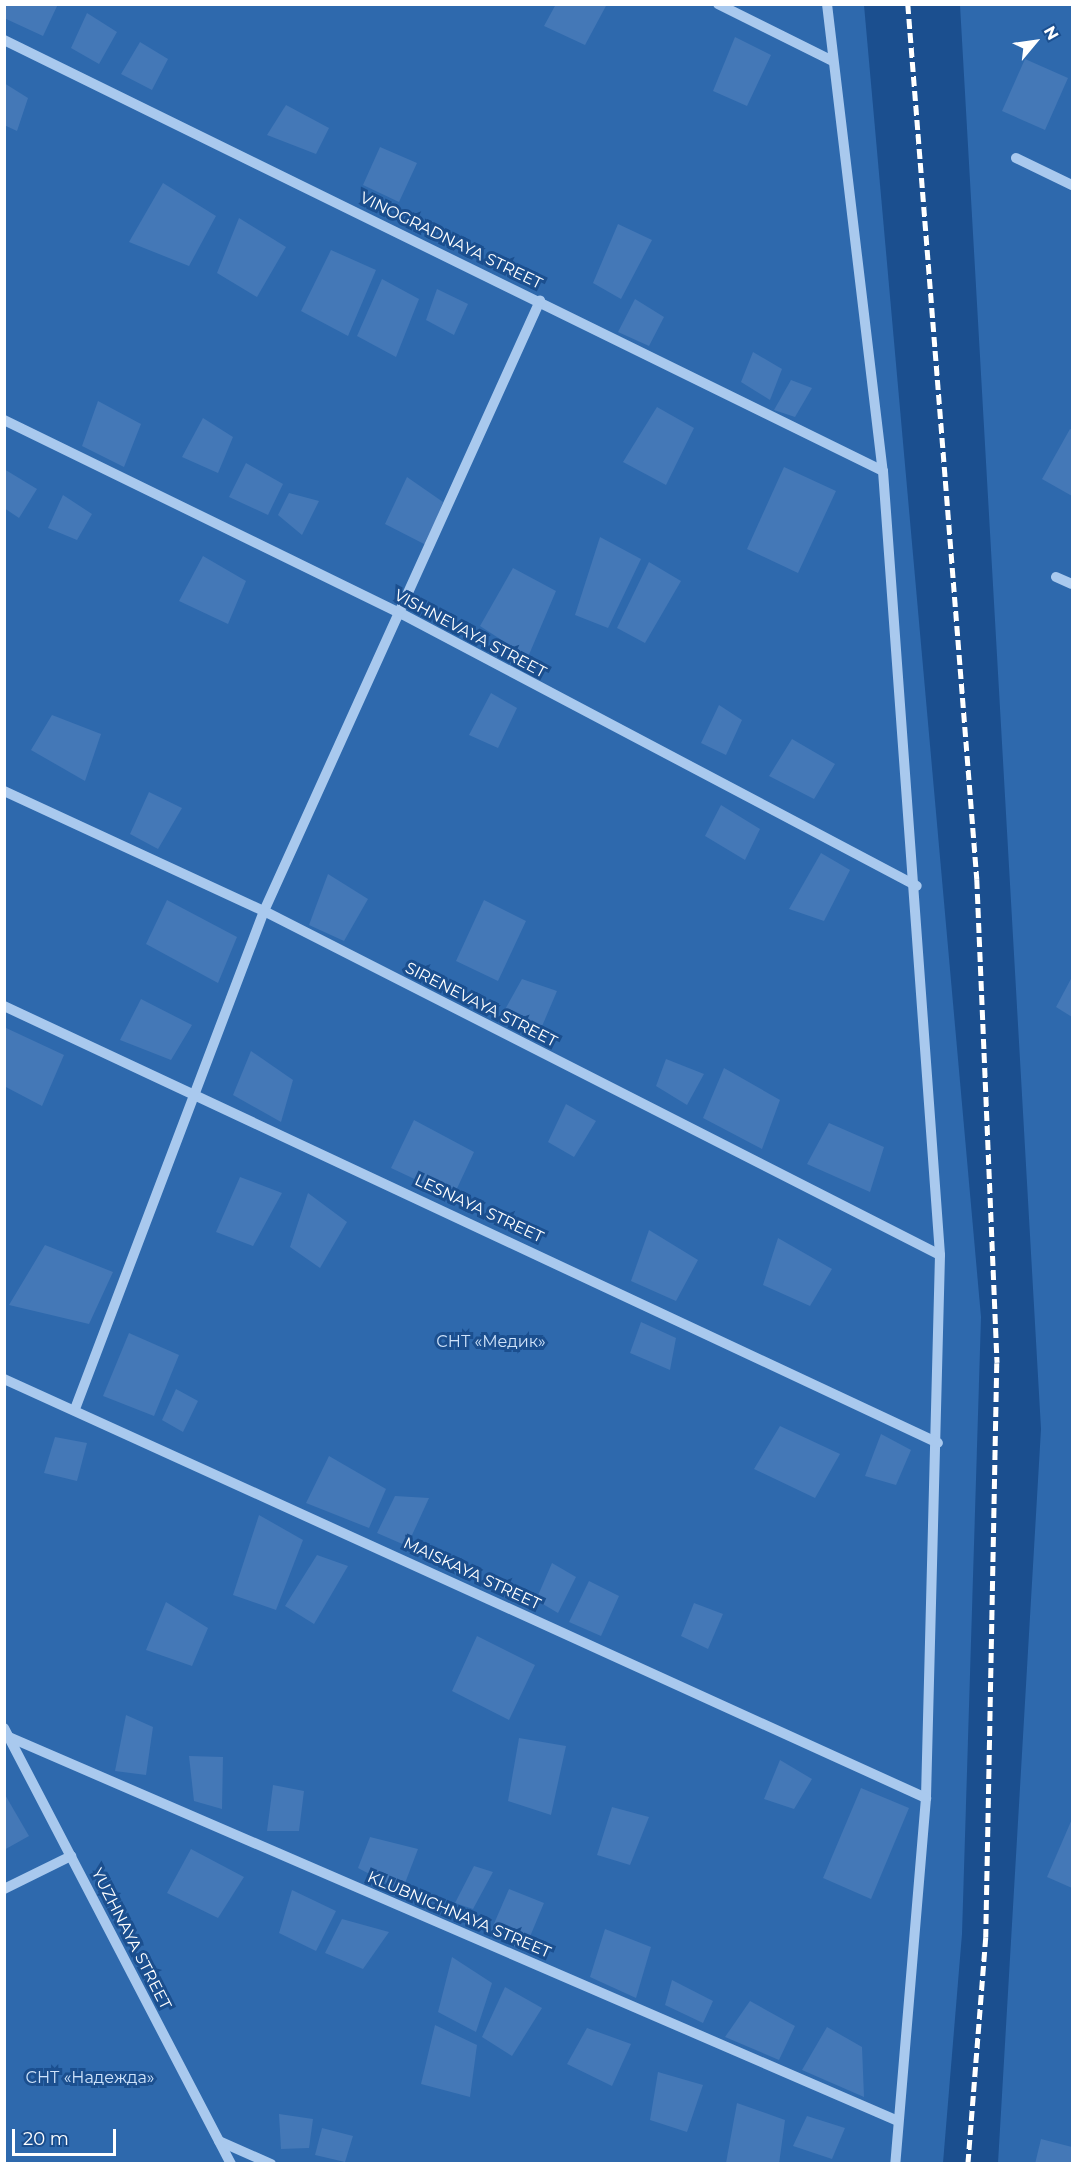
<!DOCTYPE html>
<html>
<head>
<meta charset="utf-8">
<style>
	body { margin:0 }
	#map { position:relative; width:1077px; height:2168px; overflow:hidden; background:#1b4f8f; font-family:Montserrat,sans-serif }
	div>[style] { position:absolute }
	.green>* { inset:0; background:#2e69ad }
	.building>* { inset:0; background:#4478b7 }
	.minor>* { height:10px; margin:-5px; padding:0 5px; transform-origin:5px; border-radius:5px; background:#a9c9ee }
	.rail>* { height:4.5px; margin-top:-2.25px; transform-origin:0; background:repeating-linear-gradient(90deg,#fff 0 10px,transparent 0 14.5px) }
	span { translate:-50% -50%; white-space:nowrap; text-align:center; line-height:1.15; -webkit-text-stroke:6px #1b4f8f; paint-order:stroke }
	.street-label { font-size:16px; color:#fff }
	.park-label { font-size:16px; color:#cfe3fa }
	.frame { position:absolute; inset:0; border:6px solid #fff; pointer-events:none }
	.north { position:absolute; left:1005px; top:12px; width:60px; height:60px; -webkit-text-stroke:4px #1b4f8f; paint-order:stroke; rotate:61deg; font-size:16px; font-weight:700; line-height:24px; text-align:center; color:#fff }
	.north::after { content:''; display:block; margin:auto; width:21px; height:27px; background:#fff; clip-path:polygon(50% 0,100% 100%,50% 72%,0 100%) }
	.scale { position:absolute; left:12px; top:2129px; width:104px; height:27px; box-sizing:border-box; border:3px solid #fff; border-top:0; padding-left:8px; font-size:18px; line-height:21px; white-space:nowrap; color:#fff; -webkit-text-stroke:4px #1b4f8f; paint-order:stroke }
</style>
</head>
<body>
<div id="map">
	<div class="green">
		<div style="clip-path:polygon(5px 5px,864px 5px,981px 1317px,962px 1934px,943px 2163px,5px 2164px)"></div>
		<div style="clip-path:polygon(960px 5px,1072px 5px,1072px 2163px,998px 2163px,1041px 1429px)"></div>
	</div>
	<div class="building">
		<div style="clip-path:polygon(4px 4px,58px 4px,43px 36px,4px 18px)"></div>
		<div style="clip-path:polygon(556px 4px,607px 4px,585px 45px,544px 26px)"></div>
		<div style="clip-path:polygon(87px 13px,117px 32px,99px 64px,71px 48px)"></div>
		<div style="clip-path:polygon(735px 37px,771px 55px,747px 106px,713px 91px)"></div>
		<div style="clip-path:polygon(140px 42px,168px 59px,152px 90px,121px 74px)"></div>
		<div style="clip-path:polygon(1025px 59px,1068px 78px,1045px 130px,1002px 111px)"></div>
		<div style="clip-path:polygon(4px 83px,28px 98px,17px 131px,4px 125px)"></div>
		<div style="clip-path:polygon(286px 105px,329px 128px,316px 154px,267px 135px)"></div>
		<div style="clip-path:polygon(380px 147px,417px 163px,399px 202px,363px 185px)"></div>
		<div style="clip-path:polygon(163px 183px,216px 216px,189px 266px,129px 242px)"></div>
		<div style="clip-path:polygon(239px 218px,286px 247px,257px 297px,217px 273px)"></div>
		<div style="clip-path:polygon(618px 224px,652px 240px,621px 299px,593px 283px)"></div>
		<div style="clip-path:polygon(331px 250px,376px 270px,348px 336px,301px 311px)"></div>
		<div style="clip-path:polygon(382px 279px,419px 299px,396px 357px,357px 336px)"></div>
		<div style="clip-path:polygon(437px 289px,468px 304px,454px 335px,426px 320px)"></div>
		<div style="clip-path:polygon(635px 299px,664px 317px,649px 346px,618px 332px)"></div>
		<div style="clip-path:polygon(753px 352px,782px 369px,770px 400px,741px 382px)"></div>
		<div style="clip-path:polygon(791px 380px,812px 388px,795px 417px,774px 410px)"></div>
		<div style="clip-path:polygon(98px 401px,141px 424px,124px 467px,82px 446px)"></div>
		<div style="clip-path:polygon(657px 407px,694px 428px,666px 485px,623px 462px)"></div>
		<div style="clip-path:polygon(203px 418px,233px 437px,218px 473px,182px 457px)"></div>
		<div style="clip-path:polygon(1070px 429px,1072px 430px,1072px 496px,1042px 479px)"></div>
		<div style="clip-path:polygon(246px 463px,283px 484px,268px 515px,229px 497px)"></div>
		<div style="clip-path:polygon(784px 467px,836px 491px,798px 573px,747px 549px)"></div>
		<div style="clip-path:polygon(4px 469px,37px 489px,19px 518px,4px 508px)"></div>
		<div style="clip-path:polygon(407px 477px,443px 502px,426px 545px,385px 524px)"></div>
		<div style="clip-path:polygon(289px 493px,319px 501px,302px 535px,278px 515px)"></div>
		<div style="clip-path:polygon(63px 495px,92px 514px,77px 540px,48px 528px)"></div>
		<div style="clip-path:polygon(600px 537px,641px 559px,608px 628px,575px 615px)"></div>
		<div style="clip-path:polygon(203px 556px,246px 581px,228px 624px,179px 601px)"></div>
		<div style="clip-path:polygon(649px 562px,681px 581px,645px 643px,617px 628px)"></div>
		<div style="clip-path:polygon(513px 568px,556px 591px,528px 657px,480px 626px)"></div>
		<div style="clip-path:polygon(491px 693px,517px 708px,498px 748px,469px 735px)"></div>
		<div style="clip-path:polygon(719px 705px,742px 720px,726px 755px,701px 743px)"></div>
		<div style="clip-path:polygon(52px 715px,101px 734px,85px 781px,31px 750px)"></div>
		<div style="clip-path:polygon(792px 739px,835px 764px,814px 799px,769px 776px)"></div>
		<div style="clip-path:polygon(149px 792px,182px 808px,158px 849px,130px 834px)"></div>
		<div style="clip-path:polygon(721px 805px,760px 829px,745px 860px,705px 836px)"></div>
		<div style="clip-path:polygon(821px 853px,850px 870px,824px 921px,789px 909px)"></div>
		<div style="clip-path:polygon(328px 874px,368px 899px,344px 941px,309px 925px)"></div>
		<div style="clip-path:polygon(167px 900px,237px 937px,218px 983px,146px 944px)"></div>
		<div style="clip-path:polygon(484px 900px,526px 921px,498px 981px,456px 961px)"></div>
		<div style="clip-path:polygon(1072px 977px,1072px 1017px,1056px 1007px)"></div>
		<div style="clip-path:polygon(522px 979px,557px 991px,540px 1031px,503px 1013px)"></div>
		<div style="clip-path:polygon(141px 999px,192px 1025px,171px 1060px,120px 1040px)"></div>
		<div style="clip-path:polygon(4px 1027px,64px 1055px,42px 1106px,4px 1086px)"></div>
		<div style="clip-path:polygon(251px 1051px,293px 1080px,281px 1122px,233px 1095px)"></div>
		<div style="clip-path:polygon(666px 1059px,704px 1074px,687px 1105px,656px 1086px)"></div>
		<div style="clip-path:polygon(724px 1068px,780px 1100px,762px 1149px,703px 1118px)"></div>
		<div style="clip-path:polygon(566px 1104px,596px 1121px,574px 1157px,548px 1142px)"></div>
		<div style="clip-path:polygon(414px 1120px,474px 1152px,453px 1197px,391px 1168px)"></div>
		<div style="clip-path:polygon(829px 1123px,884px 1147px,870px 1192px,807px 1164px)"></div>
		<div style="clip-path:polygon(240px 1177px,282px 1193px,253px 1246px,216px 1232px)"></div>
		<div style="clip-path:polygon(308px 1193px,347px 1222px,320px 1268px,290px 1247px)"></div>
		<div style="clip-path:polygon(649px 1230px,698px 1260px,676px 1301px,631px 1281px)"></div>
		<div style="clip-path:polygon(778px 1238px,832px 1269px,810px 1306px,763px 1285px)"></div>
		<div style="clip-path:polygon(45px 1245px,113px 1272px,89px 1324px,9px 1305px)"></div>
		<div style="clip-path:polygon(641px 1322px,676px 1338px,670px 1370px,630px 1353px)"></div>
		<div style="clip-path:polygon(129px 1333px,179px 1355px,154px 1416px,103px 1396px)"></div>
		<div style="clip-path:polygon(176px 1389px,198px 1401px,183px 1432px,162px 1420px)"></div>
		<div style="clip-path:polygon(780px 1426px,840px 1454px,815px 1498px,754px 1469px)"></div>
		<div style="clip-path:polygon(881px 1434px,911px 1450px,896px 1485px,865px 1476px)"></div>
		<div style="clip-path:polygon(55px 1437px,87px 1443px,77px 1481px,44px 1473px)"></div>
		<div style="clip-path:polygon(329px 1456px,386px 1489px,369px 1528px,306px 1503px)"></div>
		<div style="clip-path:polygon(395px 1496px,429px 1498px,407px 1546px,377px 1533px)"></div>
		<div style="clip-path:polygon(259px 1515px,303px 1540px,276px 1610px,233px 1595px)"></div>
		<div style="clip-path:polygon(317px 1555px,348px 1566px,314px 1624px,285px 1606px)"></div>
		<div style="clip-path:polygon(552px 1563px,576px 1577px,558px 1613px,536px 1600px)"></div>
		<div style="clip-path:polygon(589px 1581px,619px 1596px,601px 1636px,569px 1622px)"></div>
		<div style="clip-path:polygon(166px 1602px,208px 1628px,192px 1666px,146px 1650px)"></div>
		<div style="clip-path:polygon(694px 1603px,723px 1614px,708px 1649px,681px 1636px)"></div>
		<div style="clip-path:polygon(477px 1636px,535px 1665px,509px 1720px,452px 1691px)"></div>
		<div style="clip-path:polygon(126px 1715px,153px 1727px,146px 1775px,115px 1771px)"></div>
		<div style="clip-path:polygon(519px 1738px,566px 1746px,551px 1815px,508px 1801px)"></div>
		<div style="clip-path:polygon(189px 1756px,223px 1757px,222px 1809px,194px 1801px)"></div>
		<div style="clip-path:polygon(780px 1760px,812px 1779px,794px 1809px,764px 1799px)"></div>
		<div style="clip-path:polygon(273px 1785px,304px 1791px,299px 1831px,267px 1831px)"></div>
		<div style="clip-path:polygon(861px 1788px,909px 1808px,871px 1899px,823px 1878px)"></div>
		<div style="clip-path:polygon(4px 1793px,29px 1836px,4px 1850px)"></div>
		<div style="clip-path:polygon(612px 1807px,649px 1817px,630px 1865px,597px 1855px)"></div>
		<div style="clip-path:polygon(1072px 1819px,1072px 1888px,1047px 1877px)"></div>
		<div style="clip-path:polygon(370px 1837px,418px 1849px,402px 1891px,358px 1868px)"></div>
		<div style="clip-path:polygon(191px 1849px,244px 1877px,218px 1918px,167px 1893px)"></div>
		<div style="clip-path:polygon(474px 1866px,493px 1872px,473px 1909px,455px 1903px)"></div>
		<div style="clip-path:polygon(509px 1889px,544px 1903px,524px 1951px,490px 1933px)"></div>
		<div style="clip-path:polygon(292px 1890px,336px 1911px,316px 1951px,279px 1933px)"></div>
		<div style="clip-path:polygon(342px 1919px,389px 1932px,363px 1969px,325px 1953px)"></div>
		<div style="clip-path:polygon(605px 1929px,651px 1947px,636px 1998px,590px 1977px)"></div>
		<div style="clip-path:polygon(452px 1957px,492px 1983px,476px 2032px,438px 2012px)"></div>
		<div style="clip-path:polygon(672px 1980px,713px 2001px,703px 2023px,665px 2005px)"></div>
		<div style="clip-path:polygon(505px 1987px,542px 2008px,512px 2056px,482px 2037px)"></div>
		<div style="clip-path:polygon(750px 2001px,795px 2026px,779px 2060px,725px 2037px)"></div>
		<div style="clip-path:polygon(435px 2025px,477px 2045px,470px 2097px,421px 2084px)"></div>
		<div style="clip-path:polygon(827px 2027px,862px 2047px,864px 2097px,802px 2070px)"></div>
		<div style="clip-path:polygon(587px 2028px,631px 2044px,612px 2086px,567px 2064px)"></div>
		<div style="clip-path:polygon(658px 2072px,703px 2085px,687px 2132px,650px 2120px)"></div>
		<div style="clip-path:polygon(737px 2103px,785px 2120px,779px 2164px,726px 2163px)"></div>
		<div style="clip-path:polygon(279px 2114px,313px 2119px,309px 2148px,281px 2149px)"></div>
		<div style="clip-path:polygon(807px 2116px,845px 2128px,832px 2159px,793px 2146px)"></div>
		<div style="clip-path:polygon(322px 2128px,353px 2136px,345px 2162px,315px 2155px)"></div>
		<div style="clip-path:polygon(1041px 2139px,1072px 2147px,1072px 2164px,1035px 2164px)"></div>
	</div>
	<div class="minor">
		<div style="left:718px;top:4px;width:128px;rotate:26.4deg"></div>
		<div style="left:827px;top:4px;width:470px;rotate:83.2deg"></div>
		<div style="left:883px;top:471px;width:786px;rotate:85.84deg"></div>
		<div style="left:940px;top:1255px;width:543px;rotate:91.48deg"></div>
		<div style="left:926px;top:1798px;width:367px;rotate:94.8deg"></div>
		<div style="left:4px;top:40px;width:979px;rotate:26.12deg"></div>
		<div style="left:1016px;top:158px;width:62px;rotate:25.7deg"></div>
		<div style="left:4px;top:420px;width:443px;rotate:26deg"></div>
		<div style="left:402px;top:614px;width:582px;rotate:27.84deg"></div>
		<div style="left:1056px;top:577px;width:17px;rotate:24deg"></div>
		<div style="left:4px;top:791px;width:286px;rotate:24.8deg"></div>
		<div style="left:264px;top:911px;width:758px;rotate:26.97deg"></div>
		<div style="left:4px;top:1006px;width:1031px;rotate:25.07deg"></div>
		<div style="left:4px;top:1379px;width:1013px;rotate:24.44deg"></div>
		<div style="left:75px;top:1409px;width:533px;rotate:-69.22deg"></div>
		<div style="left:264px;top:911px;width:670px;rotate:-65.66deg"></div>
		<div style="left:4px;top:1728px;width:492px;rotate:62.5deg"></div>
		<div style="left:9px;top:1737px;width:968px;rotate:23.36deg"></div>
		<div style="left:4px;top:1889px;width:75px;rotate:-26.2deg"></div>
		<div style="left:219px;top:2141px;width:57px;rotate:23.9deg"></div>
	</div>
	<div class="rail">
		<div style="left:908px;top:4px;width:878px;rotate:85.49deg"></div>
		<div style="left:977px;top:879px;width:484px;rotate:87.6deg"></div>
		<div style="left:997px;top:1363px;width:574px;rotate:91.1deg"></div>
		<div style="left:986px;top:1937px;width:228px;rotate:94.5deg"></div>
	</div>
	<div class="street-label">
		<span style="left:451px;top:241px;rotate:26deg">VINOGRADNAYA STREET</span>
		<span style="left:470px;top:634px;rotate:28deg">VISHNEVAYA STREET</span>
		<span style="left:481px;top:1005px;rotate:27deg">SIRENEVAYA STREET</span>
		<span style="left:479px;top:1209px;rotate:25deg">LESNAYA STREET</span>
		<span style="left:472px;top:1574px;rotate:25deg">MAISKAYA STREET</span>
		<span style="left:459px;top:1915px;rotate:23deg">KLUBNICHNAYA STREET</span>
		<span style="left:131px;top:1939px;rotate:63deg">YUZHNAYA STREET</span>
	</div>
	<div class="park-label">
		<span style="left:491px;top:1342px">СНТ «Медик»</span>
		<span style="left:90px;top:2078px">СНТ «Надежда»</span>
	</div>
	<div class="frame"></div>
	<div class="north">N</div>
	<div class="scale">20 m</div>
</div>
</body>
</html>
